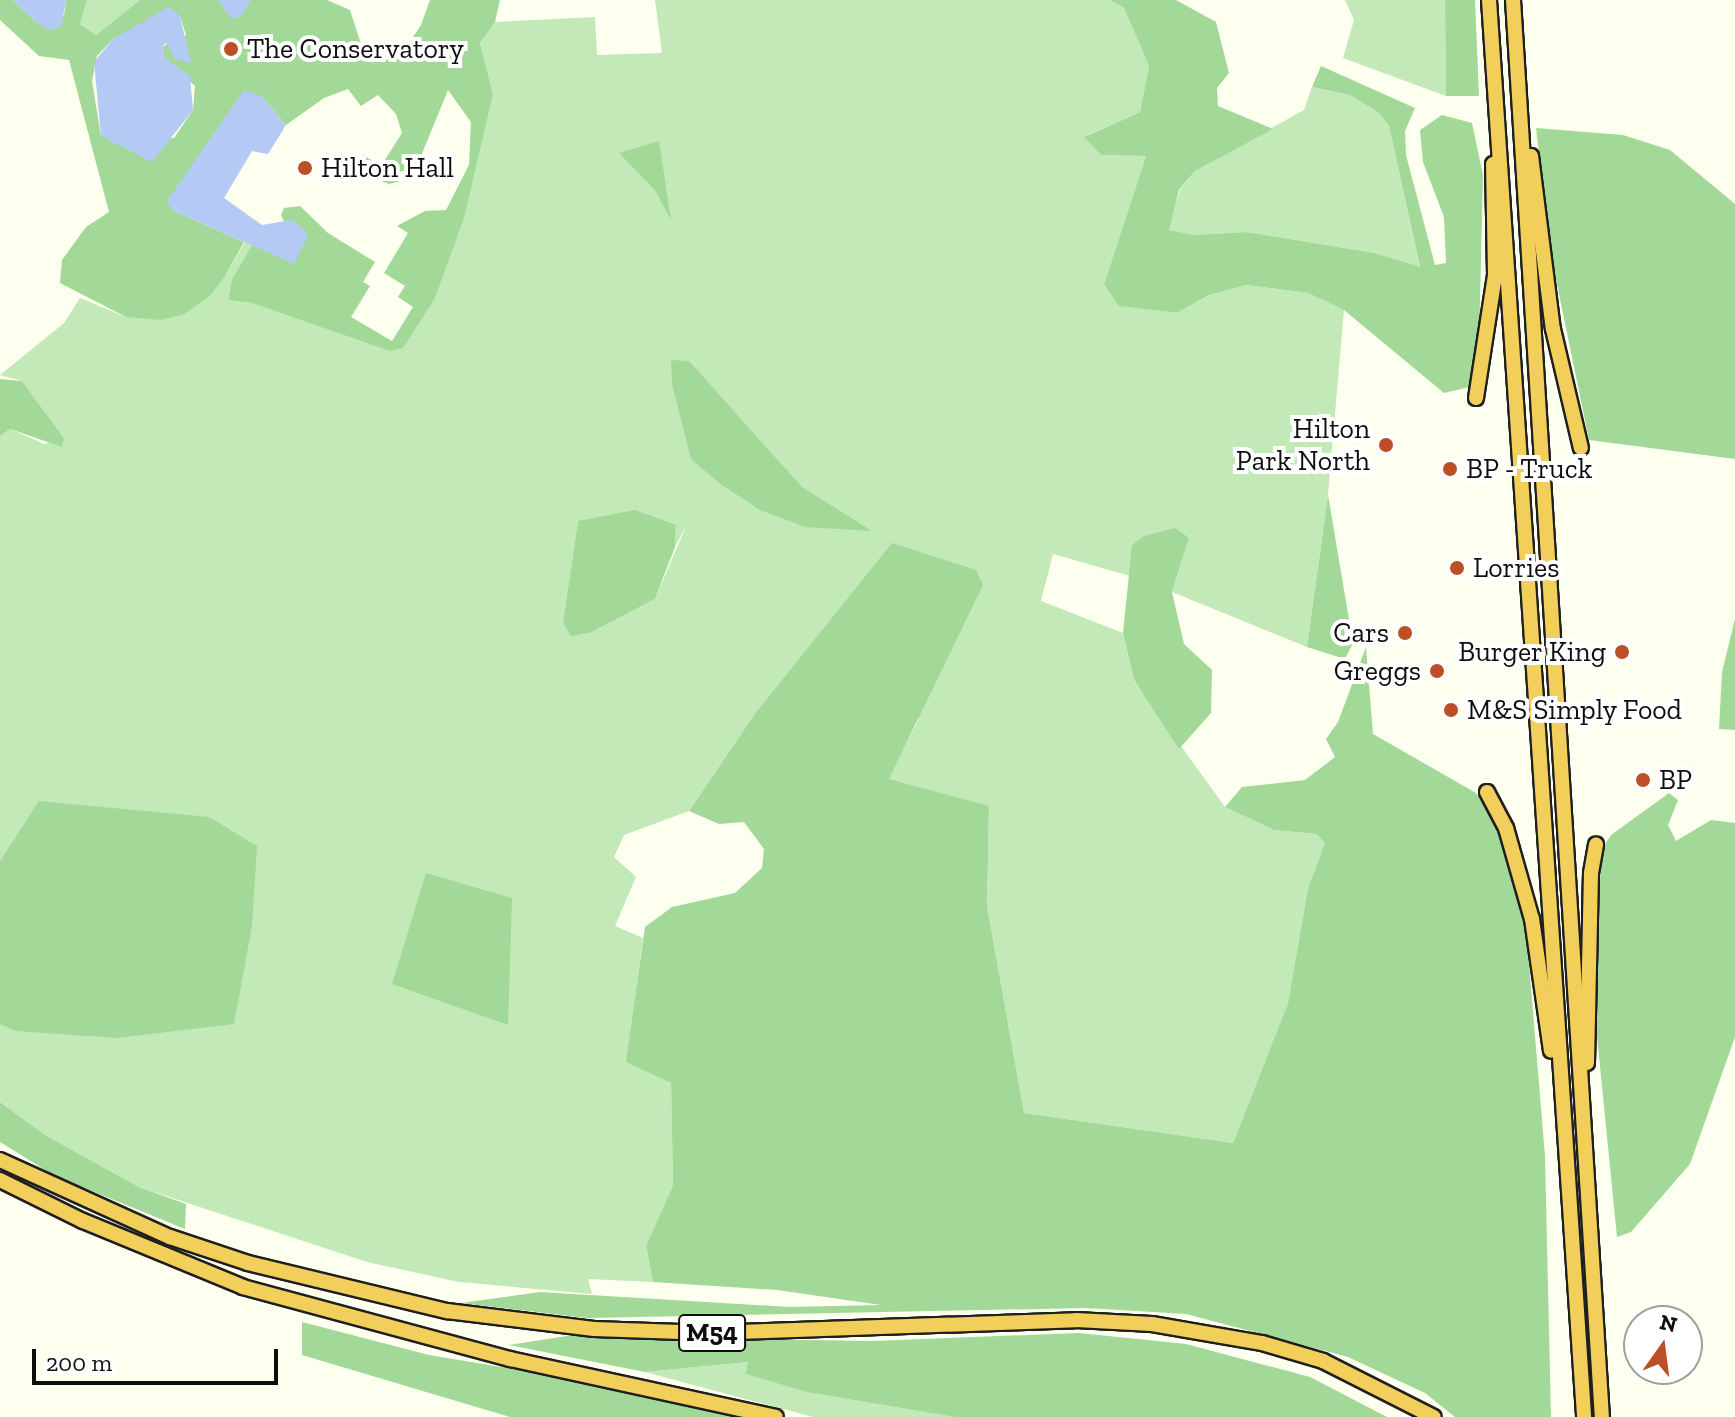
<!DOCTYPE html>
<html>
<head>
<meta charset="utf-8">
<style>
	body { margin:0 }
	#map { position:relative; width:1735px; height:1417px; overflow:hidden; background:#fdffef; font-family:"Zilla Slab",serif }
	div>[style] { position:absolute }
	.green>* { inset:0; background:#c3e9b9 }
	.forest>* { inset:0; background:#a2d999 }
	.water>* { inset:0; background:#b5c9f5 }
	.roads { filter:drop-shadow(2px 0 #1f1f1f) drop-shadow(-2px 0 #1f1f1f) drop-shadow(0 2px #1f1f1f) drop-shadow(0 -2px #1f1f1f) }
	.highway>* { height:14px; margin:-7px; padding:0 7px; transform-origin:7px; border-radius:7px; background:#f2cf5a }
	.dots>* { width:22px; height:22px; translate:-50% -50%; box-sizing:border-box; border:4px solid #fff; border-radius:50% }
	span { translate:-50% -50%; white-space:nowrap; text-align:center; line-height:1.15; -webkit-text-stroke:8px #fff; paint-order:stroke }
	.shield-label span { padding:2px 6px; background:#fff; border:2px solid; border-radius:6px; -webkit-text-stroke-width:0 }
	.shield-label { font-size:26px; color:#0e0e0e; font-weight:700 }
	.poi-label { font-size:28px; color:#0e0e0e }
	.left { translate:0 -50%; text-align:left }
	.right { translate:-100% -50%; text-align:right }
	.north { position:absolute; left:1623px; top:1305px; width:80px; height:80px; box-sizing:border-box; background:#fff; border:2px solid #9f9f9f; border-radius:50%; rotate:14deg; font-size:22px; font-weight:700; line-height:32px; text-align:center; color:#0e0e0e }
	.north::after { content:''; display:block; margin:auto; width:28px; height:36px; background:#bc4f28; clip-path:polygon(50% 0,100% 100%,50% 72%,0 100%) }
	.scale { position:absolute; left:32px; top:1349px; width:246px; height:36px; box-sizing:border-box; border:4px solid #0e0e0e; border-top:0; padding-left:10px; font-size:24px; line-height:28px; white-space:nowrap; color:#0e0e0e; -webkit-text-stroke:6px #fff; paint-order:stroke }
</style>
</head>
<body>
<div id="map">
	<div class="green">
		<div style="clip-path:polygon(87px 0,140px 0,96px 35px,80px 24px)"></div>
		<div style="clip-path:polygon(evenodd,655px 0,1110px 0,1124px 8px,1149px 66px,1140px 112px,1085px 136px,1101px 155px,1146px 156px,1104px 286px,1120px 306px,1177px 313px,1209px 295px,1246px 285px,1308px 293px,1344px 310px,1328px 495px,1307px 647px,1172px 592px,1189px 538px,1133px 545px,1130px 576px,1053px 554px,1041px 601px,1123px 633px,1134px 681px,1225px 807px,1274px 830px,1316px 834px,1325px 843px,1308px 888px,1288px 1003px,1233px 1143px,1024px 1113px,987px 906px,989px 807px,888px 779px,919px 719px,754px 715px,689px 811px,624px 835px,614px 857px,636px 877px,615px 926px,643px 938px,627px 1062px,671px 1083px,673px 1185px,646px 1246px,653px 1282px,588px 1279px,592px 1294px,459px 1282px,367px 1262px,139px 1187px,45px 1135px,0 1102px,0 436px,10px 429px,44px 444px,64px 438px,22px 381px,0 375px,64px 323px,80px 298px,126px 317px,225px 276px,245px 242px,252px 245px,232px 279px,228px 300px,252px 303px,389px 351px,435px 298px,493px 94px,480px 43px,495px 22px,595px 17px,597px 55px,662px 53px,655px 0,578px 521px,676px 525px,675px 547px,687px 524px,655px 599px,592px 632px,563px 623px,578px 521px)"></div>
		<div style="clip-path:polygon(1345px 0,1445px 0,1446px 96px,1343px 58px,1354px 20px)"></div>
		<div style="clip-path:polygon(1312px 87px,1350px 95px,1379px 113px,1389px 126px,1420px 268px,1375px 253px,1247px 232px,1194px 235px,1168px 230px,1180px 190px,1195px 171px,1304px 110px)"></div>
		<div style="clip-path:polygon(749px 1362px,747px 1374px,806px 1392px,954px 1417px,813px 1417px,645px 1372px)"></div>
	</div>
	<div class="forest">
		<div style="clip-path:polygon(evenodd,0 0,13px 0,37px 23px,64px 15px,66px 0,87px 0,80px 24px,96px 35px,140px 0,327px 0,350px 10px,363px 50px,384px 61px,402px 54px,421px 25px,430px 0,500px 0,495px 22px,480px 43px,493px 94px,464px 218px,435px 298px,403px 348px,389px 351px,252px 303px,228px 300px,232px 279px,252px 245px,295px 263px,296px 223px,284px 222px,281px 215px,284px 208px,300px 206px,328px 233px,375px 262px,363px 282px,370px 286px,351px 317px,392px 341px,413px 307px,398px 297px,405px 286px,384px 273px,408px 233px,397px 226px,425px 211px,446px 210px,469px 165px,471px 122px,448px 90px,412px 178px,389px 184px,355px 171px,363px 155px,381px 166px,402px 133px,396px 114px,378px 95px,361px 106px,348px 89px,324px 98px,286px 125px,261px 96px,172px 210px,244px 242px,225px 276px,210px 296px,184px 314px,161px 320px,126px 317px,60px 283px,62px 260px,86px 227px,109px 212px,69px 60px,39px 56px,0 20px,0 0,180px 16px,186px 35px,162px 47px,164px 57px,195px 86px,193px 110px,174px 138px,101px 136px,92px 81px,97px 56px,113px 39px,180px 16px)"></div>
		<div style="clip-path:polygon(1110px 0,1176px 0,1216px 22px,1229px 73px,1217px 88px,1218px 106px,1273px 129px,1195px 171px,1179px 190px,1169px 230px,1194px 235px,1247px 232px,1375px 253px,1420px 267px,1389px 126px,1379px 113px,1350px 95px,1312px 87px,1321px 66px,1415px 108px,1405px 131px,1406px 155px,1435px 265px,1446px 263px,1444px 217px,1423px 162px,1420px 130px,1442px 115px,1472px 123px,1483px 175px,1478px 385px,1444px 393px,1344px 310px,1308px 293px,1246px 285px,1209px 295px,1177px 313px,1119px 306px,1104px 285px,1146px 156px,1101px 155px,1084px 137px,1140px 112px,1149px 66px,1124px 8px)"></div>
		<div style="clip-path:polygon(1445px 0,1475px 0,1479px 96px,1446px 96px)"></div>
		<div style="clip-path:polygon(1536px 128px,1623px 135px,1670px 150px,1735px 204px,1735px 459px,1589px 440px,1551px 255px)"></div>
		<div style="clip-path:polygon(659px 141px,671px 220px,655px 190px,619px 153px)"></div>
		<div style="clip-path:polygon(671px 360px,689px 361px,802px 487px,872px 531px,805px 527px,760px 510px,719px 483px,691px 459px,672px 384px)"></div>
		<div style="clip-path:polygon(0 379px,22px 381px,64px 438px,62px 447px,10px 429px,0 436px)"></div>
		<div style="clip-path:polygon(1328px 495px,1353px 643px,1345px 659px,1307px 647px)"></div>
		<div style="clip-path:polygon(635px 510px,676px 525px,675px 547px,655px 599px,592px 632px,571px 636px,563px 622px,578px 521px)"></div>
		<div style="clip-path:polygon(1175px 528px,1189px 538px,1172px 592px,1184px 644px,1212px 670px,1211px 713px,1179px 749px,1134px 680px,1123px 633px,1132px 545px,1144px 536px)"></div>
		<div style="clip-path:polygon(892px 543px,976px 570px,983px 585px,889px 779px,989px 806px,987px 906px,1024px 1113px,1233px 1143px,1288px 1003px,1308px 888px,1325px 843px,1316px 834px,1274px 830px,1225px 807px,1242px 787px,1305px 780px,1335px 757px,1326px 739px,1338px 722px,1366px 647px,1373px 734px,1476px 793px,1501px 832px,1525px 916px,1545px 1156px,1551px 1417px,1455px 1417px,1425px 1393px,1348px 1357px,1186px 1314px,1086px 1308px,587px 1318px,461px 1303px,540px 1292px,790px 1307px,881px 1305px,777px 1290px,653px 1282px,646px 1246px,673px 1185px,671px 1083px,626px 1062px,645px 927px,672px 907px,735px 893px,762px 868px,764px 849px,744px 822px,719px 824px,689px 811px,754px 715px)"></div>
		<div style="clip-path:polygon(1735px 619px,1735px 730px,1719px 729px,1722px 672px)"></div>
		<div style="clip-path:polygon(1669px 793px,1678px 800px,1668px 825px,1676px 841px,1711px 820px,1735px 823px,1735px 1037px,1690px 1164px,1631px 1232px,1617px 1237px,1596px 1026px,1601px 850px,1611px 835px)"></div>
		<div style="clip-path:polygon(39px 801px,209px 817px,257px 846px,252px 926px,234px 1024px,117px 1038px,16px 1031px,0 1024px,0 861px)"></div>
		<div style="clip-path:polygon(426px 873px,512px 898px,508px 1025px,392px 984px)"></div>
		<div style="clip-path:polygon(0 1102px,45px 1135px,139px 1187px,186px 1204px,185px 1229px,53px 1175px,0 1142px)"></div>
		<div style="clip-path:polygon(302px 1322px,429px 1355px,578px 1380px,738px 1417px,510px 1417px,302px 1355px)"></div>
		<div style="clip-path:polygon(1079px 1333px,1186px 1344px,1310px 1377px,1387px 1417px,954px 1417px,806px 1392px,746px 1374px,748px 1362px,645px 1372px,509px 1345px,567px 1336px,872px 1341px)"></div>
	</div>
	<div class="water">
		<div style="clip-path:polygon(13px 0,66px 0,61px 27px,50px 30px,37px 23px)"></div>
		<div style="clip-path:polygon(218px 0,251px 0,241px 16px,231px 19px)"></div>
		<div style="clip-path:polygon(169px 7px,180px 16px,191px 63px,175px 59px,166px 43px,162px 47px,164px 57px,190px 76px,193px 110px,152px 162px,101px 136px,94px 62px,113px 39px)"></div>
		<div style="clip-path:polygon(244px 90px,261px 96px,286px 125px,268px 154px,252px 151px,224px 198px,262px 225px,291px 220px,305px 230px,307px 238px,294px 264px,172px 210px,167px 201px)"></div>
	</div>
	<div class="roads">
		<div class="highway">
			<div style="left:1489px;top:0;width:1420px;rotate:86.16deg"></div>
			<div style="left:1513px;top:0;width:1420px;rotate:86.41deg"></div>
			<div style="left:1531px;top:156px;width:174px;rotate:82.8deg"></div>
			<div style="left:1553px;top:329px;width:122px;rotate:76.8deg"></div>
			<div style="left:1476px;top:398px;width:124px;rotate:-81.2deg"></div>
			<div style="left:1495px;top:275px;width:111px;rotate:-91deg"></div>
			<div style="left:1487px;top:792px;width:41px;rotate:62.2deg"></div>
			<div style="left:1506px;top:828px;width:95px;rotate:74.1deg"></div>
			<div style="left:1532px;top:919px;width:133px;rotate:81.8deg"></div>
			<div style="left:1587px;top:1063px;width:190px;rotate:-88.8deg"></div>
			<div style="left:1591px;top:873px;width:29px;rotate:-80deg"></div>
			<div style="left:0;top:1160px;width:187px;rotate:24.4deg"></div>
			<div style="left:170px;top:1237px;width:82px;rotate:18.4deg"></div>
			<div style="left:248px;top:1263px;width:205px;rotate:13.6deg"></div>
			<div style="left:447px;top:1311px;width:148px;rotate:7deg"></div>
			<div style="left:594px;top:1329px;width:116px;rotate:2deg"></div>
			<div style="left:710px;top:1333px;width:366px;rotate:-2deg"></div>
			<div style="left:1076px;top:1320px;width:76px;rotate:3deg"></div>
			<div style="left:1152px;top:1324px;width:112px;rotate:9.8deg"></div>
			<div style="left:1262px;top:1343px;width:64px;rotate:16.4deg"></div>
			<div style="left:1323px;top:1361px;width:124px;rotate:26.8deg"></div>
			<div style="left:0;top:1180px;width:93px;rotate:26.3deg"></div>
			<div style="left:83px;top:1221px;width:173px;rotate:22.4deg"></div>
			<div style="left:243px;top:1287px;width:277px;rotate:15.1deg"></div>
			<div style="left:510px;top:1359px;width:272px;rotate:12.3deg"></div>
		</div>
	</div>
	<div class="dots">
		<div style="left:231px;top:49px;background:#bc4f28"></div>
		<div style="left:305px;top:168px;background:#bc4f28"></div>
		<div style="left:1386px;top:445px;background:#bc4f28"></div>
		<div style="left:1450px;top:469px;background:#bc4f28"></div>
		<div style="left:1457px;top:568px;background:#bc4f28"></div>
		<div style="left:1405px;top:633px;background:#bc4f28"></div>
		<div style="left:1622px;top:652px;background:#bc4f28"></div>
		<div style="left:1437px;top:671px;background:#bc4f28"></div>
		<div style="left:1451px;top:710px;background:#bc4f28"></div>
		<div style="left:1643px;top:780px;background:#bc4f28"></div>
	</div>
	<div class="shield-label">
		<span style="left:712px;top:1333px">M54</span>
	</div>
	<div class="poi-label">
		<span class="left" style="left:247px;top:49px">The Conservatory</span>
		<span class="left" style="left:321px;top:168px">Hilton Hall</span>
		<span class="right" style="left:1370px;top:445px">Hilton<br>Park North</span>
		<span class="left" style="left:1466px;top:469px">BP - Truck</span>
		<span class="left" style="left:1473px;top:568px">Lorries</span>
		<span class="right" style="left:1389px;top:633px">Cars</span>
		<span class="right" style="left:1606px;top:652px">Burger King</span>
		<span class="right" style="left:1421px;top:671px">Greggs</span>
		<span class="left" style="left:1467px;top:710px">M&amp;S Simply Food</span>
		<span class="left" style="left:1659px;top:780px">BP</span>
	</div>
	<div class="north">N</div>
	<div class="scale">200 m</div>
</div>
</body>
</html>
